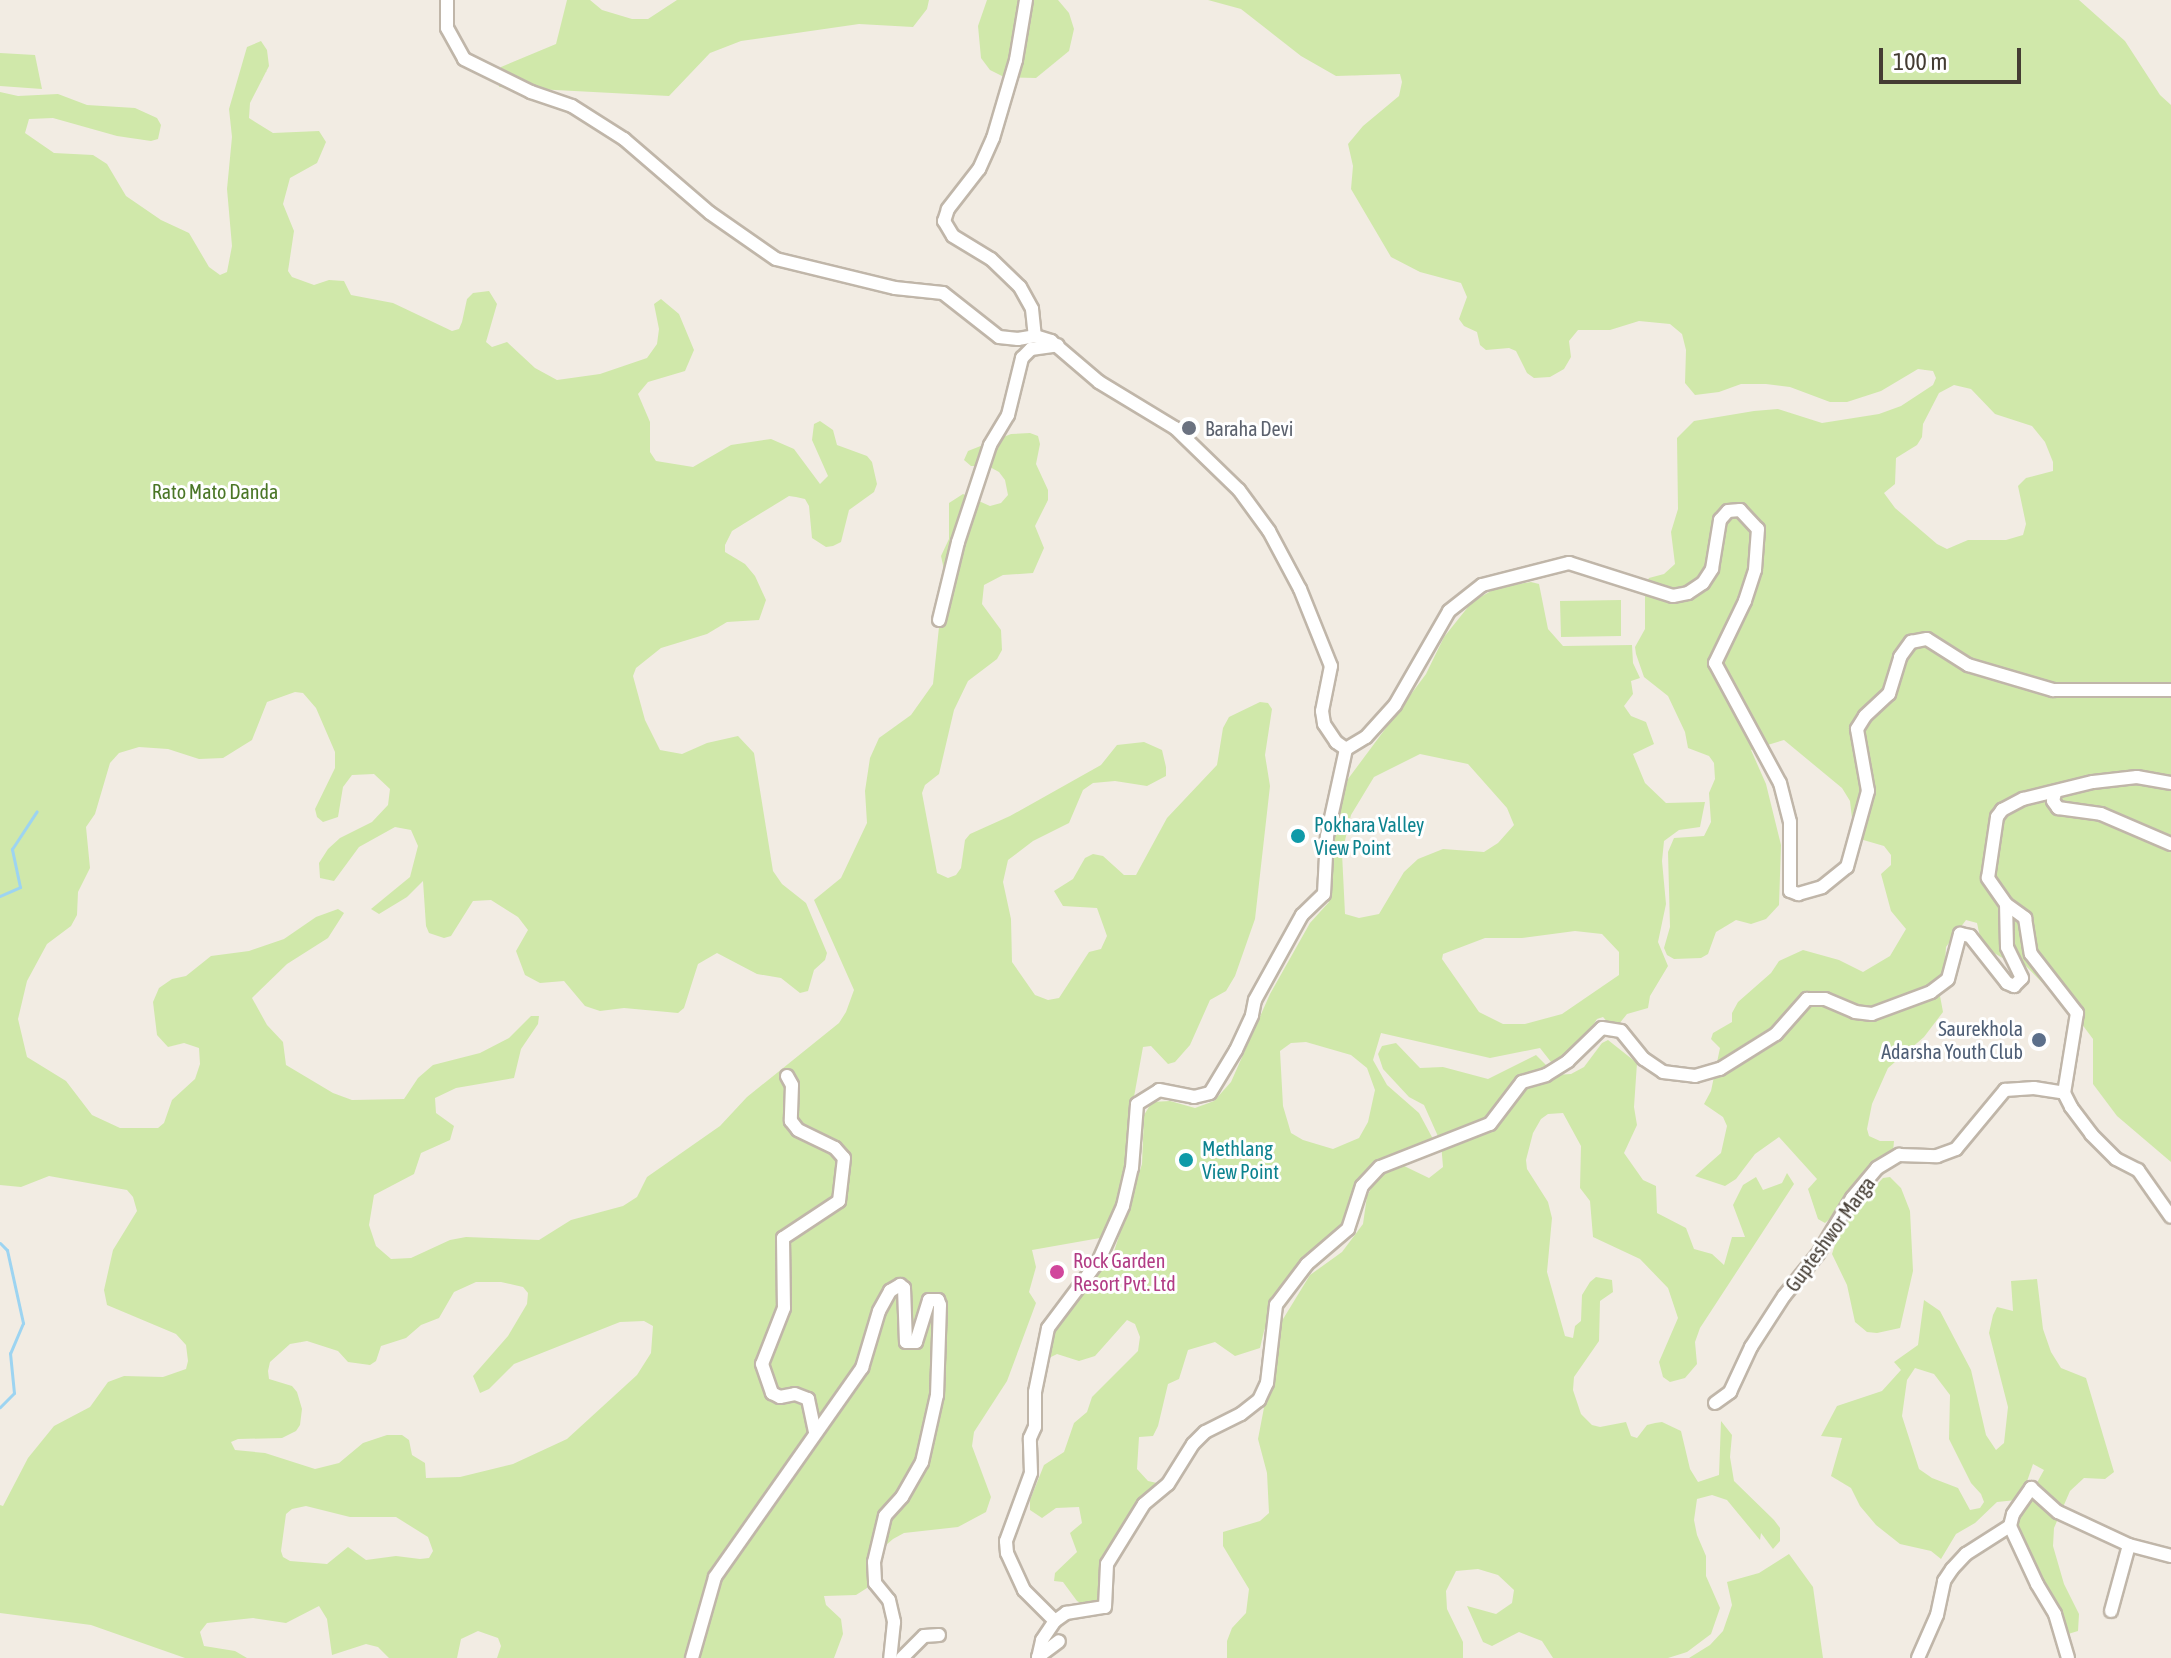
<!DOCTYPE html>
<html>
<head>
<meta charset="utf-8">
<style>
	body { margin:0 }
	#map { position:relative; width:2171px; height:1658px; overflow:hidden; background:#f2ece3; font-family:"Asap Condensed",sans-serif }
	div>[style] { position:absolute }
	.green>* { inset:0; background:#d0e8aa }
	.stream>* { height:3px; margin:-1.5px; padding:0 1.5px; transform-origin:1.5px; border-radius:1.5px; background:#9dd4f1 }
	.roads { filter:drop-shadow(2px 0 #c0b6a9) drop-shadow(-2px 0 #c0b6a9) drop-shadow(0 2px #c0b6a9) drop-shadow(0 -2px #c0b6a9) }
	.minor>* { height:12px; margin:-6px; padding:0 6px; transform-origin:6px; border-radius:6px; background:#fff }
	.dots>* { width:22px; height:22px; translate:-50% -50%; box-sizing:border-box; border:4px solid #fff; border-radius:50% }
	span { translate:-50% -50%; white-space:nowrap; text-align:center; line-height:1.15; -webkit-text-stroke:6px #fff; paint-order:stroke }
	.worship-label { font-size:20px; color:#5b616d }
	.left { translate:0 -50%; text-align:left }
	.park-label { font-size:20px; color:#4a7626 }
	.culture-label { font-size:20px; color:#0d838f }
	.service-label { font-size:20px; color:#4e5e75 }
	.right { translate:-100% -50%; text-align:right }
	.street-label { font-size:20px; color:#443c33 }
	.hotel-label { font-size:20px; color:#b23c85 }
	.scale { position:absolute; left:1879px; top:48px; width:142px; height:36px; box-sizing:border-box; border:4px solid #443c33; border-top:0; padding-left:10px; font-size:24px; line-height:28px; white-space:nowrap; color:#443c33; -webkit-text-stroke:6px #fff; paint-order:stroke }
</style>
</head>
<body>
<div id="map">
	<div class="green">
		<div style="clip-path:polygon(567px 0,590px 0,602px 10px,632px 19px,648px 19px,677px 0,929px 0,927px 9px,913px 27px,859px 24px,741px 41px,710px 53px,669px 96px,499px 87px,501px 67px,556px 44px)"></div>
		<div style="clip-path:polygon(987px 0,1058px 0,1069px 13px,1074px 29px,1069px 51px,1036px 78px,1004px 77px,990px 70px,981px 58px,978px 26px)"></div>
		<div style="clip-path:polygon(evenodd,1208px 0,2079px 0,2125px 41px,2160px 95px,2171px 105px,2171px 1162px,2117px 1116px,2093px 1084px,2093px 1039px,2078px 1019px,2021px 961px,2006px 960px,1982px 946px,1977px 923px,1966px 920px,1946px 947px,1944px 980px,1938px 985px,1943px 1012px,1924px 1037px,1888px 1068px,1872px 1104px,1867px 1129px,1869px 1136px,1880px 1141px,1894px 1141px,1893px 1152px,1872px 1168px,1834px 1215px,1825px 1223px,1818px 1219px,1808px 1189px,1817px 1179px,1779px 1137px,1755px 1154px,1736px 1179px,1725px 1186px,1695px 1176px,1721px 1153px,1727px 1126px,1723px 1117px,1704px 1104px,1711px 1091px,1720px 1048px,1711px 1039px,1713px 1033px,1732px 1022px,1732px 1013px,1738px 1002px,1771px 973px,1779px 961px,1803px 950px,1839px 960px,1863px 972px,1890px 956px,1906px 929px,1891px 911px,1881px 874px,1891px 865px,1891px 855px,1884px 846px,1860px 839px,1853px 827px,1850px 801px,1842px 788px,1784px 740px,1751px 750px,1766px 784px,1781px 845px,1779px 905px,1766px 919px,1751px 924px,1736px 920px,1716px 932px,1708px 954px,1701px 958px,1674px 959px,1667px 955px,1664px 948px,1670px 927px,1668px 852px,1674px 838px,1704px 836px,1711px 822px,1709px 793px,1715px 779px,1714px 763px,1709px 756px,1688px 748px,1685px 732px,1668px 696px,1644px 677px,1636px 654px,1635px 647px,1645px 629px,1645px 585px,1649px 578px,1664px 574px,1675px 564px,1671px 532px,1678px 509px,1677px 438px,1694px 421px,1754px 411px,1778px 409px,1822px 423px,1879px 414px,1901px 406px,1933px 385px,1936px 378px,1933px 371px,1918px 369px,1881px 391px,1847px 402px,1830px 402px,1790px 387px,1766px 384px,1741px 384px,1719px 392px,1695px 395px,1685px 383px,1686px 350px,1682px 334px,1670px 324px,1639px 321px,1610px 330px,1578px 330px,1569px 341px,1571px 357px,1564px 369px,1550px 377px,1534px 378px,1527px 373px,1516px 351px,1509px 348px,1486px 350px,1480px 345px,1477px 332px,1464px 326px,1459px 319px,1467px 297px,1461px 283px,1420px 272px,1391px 257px,1351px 189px,1353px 166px,1348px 144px,1363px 126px,1399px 96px,1402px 82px,1400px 74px,1336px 76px,1301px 56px,1241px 9px,1208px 0,1954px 385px,1971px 389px,1995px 414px,2032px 426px,2045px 442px,2053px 462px,2053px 471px,2026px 478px,2018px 486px,2026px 524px,2023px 535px,2006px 540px,1968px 540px,1947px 549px,1937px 544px,1895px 508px,1884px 493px,1895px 484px,1896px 458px,1917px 445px,1922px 437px,1923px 424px,1939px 393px,1954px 385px)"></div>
		<div style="clip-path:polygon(evenodd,261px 41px,267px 50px,269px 66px,250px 103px,249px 118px,273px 133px,319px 131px,326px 142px,317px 163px,290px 178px,283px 204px,294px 231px,288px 271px,292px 277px,314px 285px,329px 280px,344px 281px,351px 295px,393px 303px,452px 331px,459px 329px,462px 322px,467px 299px,473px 293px,489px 291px,497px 304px,486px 342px,492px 347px,507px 342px,535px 368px,557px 380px,600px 374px,647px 358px,657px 344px,659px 329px,654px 304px,661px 299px,679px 314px,694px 350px,685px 371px,648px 382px,638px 394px,650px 422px,650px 452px,656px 461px,693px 467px,731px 445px,771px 439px,794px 449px,820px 484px,828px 476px,812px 440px,814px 424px,820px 421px,833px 430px,837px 445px,867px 456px,872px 462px,877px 484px,874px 492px,849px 510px,841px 542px,833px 546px,826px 547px,812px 538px,809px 506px,805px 499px,796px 497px,789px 496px,732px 531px,725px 545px,725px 552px,745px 564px,755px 576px,766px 600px,759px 620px,727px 622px,707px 634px,661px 648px,636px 668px,633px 676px,645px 720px,660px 750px,682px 754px,707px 743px,738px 736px,754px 753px,773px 871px,782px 884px,806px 903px,827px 953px,825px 960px,814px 970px,808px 991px,800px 993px,781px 978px,757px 974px,717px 953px,698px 964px,684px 1008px,678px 1013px,624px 1008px,600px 1011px,585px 1006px,564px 981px,540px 983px,525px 975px,516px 951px,528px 930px,518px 917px,491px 900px,473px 901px,451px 936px,444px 938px,429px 933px,426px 926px,423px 881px,407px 897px,379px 914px,371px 909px,410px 877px,418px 846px,411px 830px,395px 827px,359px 847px,334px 881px,320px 878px,319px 863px,328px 849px,340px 838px,372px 822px,388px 805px,390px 789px,374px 774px,352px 775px,343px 787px,338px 817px,323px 822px,317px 817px,315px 809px,335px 768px,335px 752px,316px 708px,303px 693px,295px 692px,267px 702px,252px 740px,223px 758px,199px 759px,168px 749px,139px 747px,119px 753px,110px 763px,95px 814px,86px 827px,90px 868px,78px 892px,77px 915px,71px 926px,47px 944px,27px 981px,18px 1019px,27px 1057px,66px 1081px,92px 1115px,120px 1128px,158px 1128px,164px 1123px,172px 1100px,195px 1079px,200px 1064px,199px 1048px,184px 1043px,168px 1047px,157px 1035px,153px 1002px,159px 988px,172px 979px,186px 976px,211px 956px,249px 951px,284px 939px,316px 917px,338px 909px,344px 913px,328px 938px,287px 964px,252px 998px,267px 1025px,283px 1042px,286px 1065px,333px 1093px,352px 1100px,404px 1099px,418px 1078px,433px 1065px,480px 1053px,509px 1038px,531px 1016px,539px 1016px,538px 1024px,521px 1049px,514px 1078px,456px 1088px,435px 1098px,436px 1113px,454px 1126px,450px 1140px,421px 1153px,414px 1174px,374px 1195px,369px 1225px,376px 1246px,391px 1259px,411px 1258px,450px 1240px,466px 1237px,539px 1240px,571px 1220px,623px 1206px,637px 1197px,647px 1177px,720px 1126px,747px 1097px,839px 1023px,846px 1012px,854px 990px,814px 900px,841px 878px,867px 823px,865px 791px,870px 758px,879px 738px,911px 715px,933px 684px,941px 608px,948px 588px,941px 556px,949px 539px,949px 503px,963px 494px,990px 506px,1001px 503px,1008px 495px,1005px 480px,999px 472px,988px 466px,971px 466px,964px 460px,968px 451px,1011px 434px,1030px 433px,1038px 436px,1040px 444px,1036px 464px,1048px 490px,1048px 500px,1035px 526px,1044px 548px,1033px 573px,1003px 575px,984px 585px,982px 604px,1001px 630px,1002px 650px,997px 659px,968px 681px,954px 710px,939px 774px,925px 785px,922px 793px,937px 873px,948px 878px,956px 875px,961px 868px,965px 840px,970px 834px,1010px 816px,1101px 765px,1117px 745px,1144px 742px,1162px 750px,1166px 767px,1166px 776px,1147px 786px,1115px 781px,1093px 783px,1083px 790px,1069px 823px,1033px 841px,1008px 860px,1003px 882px,1011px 919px,1012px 962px,1035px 995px,1048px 1000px,1059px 998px,1089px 952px,1101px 949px,1107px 936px,1097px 908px,1063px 906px,1054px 891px,1073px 879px,1085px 858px,1093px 854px,1103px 856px,1124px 875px,1136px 875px,1167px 818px,1217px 765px,1223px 728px,1229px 717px,1260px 702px,1268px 703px,1272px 709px,1265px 755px,1270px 786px,1255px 919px,1235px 976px,1226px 991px,1210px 1000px,1190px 1045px,1175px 1062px,1168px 1064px,1151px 1046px,1143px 1047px,1132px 1108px,1128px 1170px,1109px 1232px,1100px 1238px,1032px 1250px,1036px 1267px,1029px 1292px,1036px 1303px,1007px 1381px,974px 1432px,972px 1446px,991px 1497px,986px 1512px,958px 1527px,904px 1533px,893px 1539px,876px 1554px,867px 1588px,856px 1595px,824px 1596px,826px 1605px,841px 1619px,843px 1634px,834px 1658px,497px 1658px,501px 1646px,498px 1638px,478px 1631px,461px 1639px,457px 1658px,389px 1658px,378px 1647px,366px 1644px,332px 1655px,327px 1619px,319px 1606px,286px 1623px,253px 1618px,207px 1623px,200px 1632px,204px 1646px,235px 1651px,247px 1658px,185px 1658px,91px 1625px,0 1613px,0 1505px,3px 1506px,28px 1458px,54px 1426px,90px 1407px,108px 1382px,124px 1376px,163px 1377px,186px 1369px,188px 1361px,186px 1345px,176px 1334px,107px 1305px,104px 1290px,113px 1250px,137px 1211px,133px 1197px,127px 1190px,49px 1176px,21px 1187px,0 1185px,0 92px,18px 96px,58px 94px,87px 105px,135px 108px,157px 118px,161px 125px,158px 139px,151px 141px,117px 136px,53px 118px,29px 119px,25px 133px,54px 153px,93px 155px,107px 164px,126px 196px,161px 220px,189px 233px,209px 267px,220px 275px,227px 272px,232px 246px,227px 189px,232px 137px,229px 109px,247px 47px,261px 41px,476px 1282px,501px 1282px,523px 1287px,528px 1293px,527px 1304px,508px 1336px,473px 1376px,480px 1393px,489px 1389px,514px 1364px,620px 1322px,644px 1321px,653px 1326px,651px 1353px,637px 1375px,567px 1439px,513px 1464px,460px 1477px,426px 1478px,425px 1463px,412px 1455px,409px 1440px,402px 1435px,387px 1435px,363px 1443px,339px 1463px,315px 1469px,265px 1453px,235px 1450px,231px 1442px,238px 1439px,282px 1438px,296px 1431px,300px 1425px,302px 1409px,297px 1392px,292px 1386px,269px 1379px,268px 1371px,270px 1362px,290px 1344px,307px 1341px,338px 1351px,348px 1362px,370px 1365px,376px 1361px,381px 1346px,406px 1338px,421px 1325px,439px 1318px,454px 1292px,476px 1282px,261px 41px,306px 1506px,350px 1517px,396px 1517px,428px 1537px,433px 1551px,429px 1558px,420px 1559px,396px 1556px,366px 1560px,348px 1547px,327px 1564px,290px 1561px,283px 1557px,281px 1551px,286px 1514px,292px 1509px,306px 1506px)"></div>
		<div style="clip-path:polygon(0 53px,35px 55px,42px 89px,0 86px)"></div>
		<div style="clip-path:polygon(evenodd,1531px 582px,1539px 584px,1548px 629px,1563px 646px,1632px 645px,1633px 663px,1640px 678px,1631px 681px,1633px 694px,1624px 706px,1631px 716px,1646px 722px,1654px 744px,1633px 754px,1645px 783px,1666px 803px,1705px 802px,1700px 827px,1679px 830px,1664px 841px,1662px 861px,1666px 904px,1658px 942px,1668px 966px,1650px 996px,1648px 1008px,1627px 1014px,1619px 1024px,1610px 1025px,1603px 1017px,1597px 1019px,1585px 1038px,1559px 1061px,1551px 1062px,1540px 1048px,1490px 1058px,1381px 1033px,1373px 1060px,1387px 1085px,1419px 1113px,1433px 1139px,1420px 1149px,1392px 1154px,1376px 1163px,1350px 1215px,1340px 1228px,1313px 1248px,1287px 1281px,1264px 1331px,1260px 1348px,1235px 1356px,1215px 1342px,1188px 1350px,1179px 1379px,1168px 1384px,1158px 1426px,1153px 1436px,1139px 1437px,1137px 1469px,1148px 1481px,1157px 1483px,1157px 1488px,1147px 1493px,1108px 1549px,1100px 1572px,1102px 1599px,1096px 1611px,1077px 1601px,1063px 1582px,1054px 1581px,1055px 1573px,1077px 1552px,1070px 1533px,1082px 1523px,1079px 1507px,1056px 1508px,1042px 1518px,1030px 1510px,1030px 1500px,1044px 1465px,1064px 1452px,1074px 1423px,1087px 1412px,1092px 1397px,1138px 1351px,1140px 1337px,1135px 1324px,1127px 1320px,1095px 1356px,1079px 1361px,1057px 1354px,1047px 1359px,1052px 1333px,1072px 1300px,1100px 1266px,1110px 1264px,1142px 1164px,1144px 1115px,1152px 1102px,1170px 1101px,1195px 1108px,1214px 1101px,1231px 1082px,1270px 994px,1310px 923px,1329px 902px,1332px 834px,1348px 779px,1426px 674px,1444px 637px,1472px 602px,1496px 588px,1531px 582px,1420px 754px,1468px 764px,1507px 808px,1514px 825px,1498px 843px,1484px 852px,1443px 849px,1418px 859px,1404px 872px,1379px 914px,1359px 918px,1345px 914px,1342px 853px,1351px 815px,1374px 777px,1420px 754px,1531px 582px,1575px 931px,1602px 934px,1619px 952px,1619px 975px,1562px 1014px,1525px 1024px,1503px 1024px,1479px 1012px,1442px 959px,1443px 954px,1485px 938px,1522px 938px,1575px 931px,1531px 582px,1306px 1042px,1351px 1055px,1367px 1068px,1375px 1090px,1368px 1122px,1359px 1138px,1333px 1149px,1303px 1140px,1291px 1133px,1283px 1106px,1280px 1051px,1291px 1043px,1306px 1042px)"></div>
		<div style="clip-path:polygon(1621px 600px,1621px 636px,1561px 637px,1560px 601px)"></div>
		<div style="clip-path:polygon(1608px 1040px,1637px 1063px,1634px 1107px,1637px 1125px,1624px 1153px,1643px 1180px,1656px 1186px,1657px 1213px,1686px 1228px,1694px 1249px,1712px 1254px,1724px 1265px,1732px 1237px,1745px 1237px,1733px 1205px,1743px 1185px,1756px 1177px,1763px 1190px,1782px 1183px,1787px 1173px,1794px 1184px,1700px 1328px,1695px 1342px,1697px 1364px,1685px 1378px,1670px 1382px,1663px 1377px,1659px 1362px,1678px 1318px,1668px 1288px,1640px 1259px,1593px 1237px,1590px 1201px,1580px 1188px,1581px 1146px,1563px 1113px,1548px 1114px,1541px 1119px,1533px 1133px,1526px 1160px,1527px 1169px,1548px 1202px,1552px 1218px,1547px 1272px,1565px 1336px,1573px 1338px,1575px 1326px,1581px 1321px,1582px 1295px,1590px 1282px,1596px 1277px,1612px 1280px,1613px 1292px,1600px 1301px,1599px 1341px,1574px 1377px,1573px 1390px,1581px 1414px,1592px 1425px,1600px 1427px,1626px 1422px,1631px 1436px,1637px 1438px,1647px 1425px,1655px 1423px,1662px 1422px,1681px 1431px,1690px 1469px,1698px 1482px,1719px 1475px,1721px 1421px,1732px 1435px,1730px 1457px,1734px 1481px,1774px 1520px,1780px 1528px,1780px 1541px,1773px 1549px,1761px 1533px,1760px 1540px,1727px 1500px,1712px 1495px,1697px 1499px,1694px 1520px,1697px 1535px,1706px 1556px,1706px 1576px,1720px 1608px,1711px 1634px,1687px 1652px,1668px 1658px,1553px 1658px,1542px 1641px,1519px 1632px,1492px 1646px,1483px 1642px,1467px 1606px,1496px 1614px,1512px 1603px,1514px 1590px,1498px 1575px,1478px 1569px,1456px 1571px,1446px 1591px,1447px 1609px,1463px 1642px,1463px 1658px,1227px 1658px,1227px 1641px,1232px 1628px,1246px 1613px,1249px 1589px,1223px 1546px,1223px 1532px,1260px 1521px,1269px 1513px,1267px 1473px,1258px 1439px,1280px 1324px,1310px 1275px,1342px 1252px,1363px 1224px,1367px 1196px,1381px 1171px,1390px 1165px,1402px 1165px,1429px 1178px,1443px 1167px,1441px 1143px,1424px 1105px,1409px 1097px,1383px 1069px,1378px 1054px,1382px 1046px,1396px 1043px,1420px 1068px,1443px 1067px,1488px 1079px,1536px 1055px,1556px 1075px,1571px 1074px,1584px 1067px,1602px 1043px)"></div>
		<div style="clip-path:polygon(1890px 1177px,1901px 1188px,1910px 1211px,1913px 1271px,1900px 1328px,1877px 1333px,1867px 1332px,1855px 1322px,1847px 1285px,1832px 1254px,1843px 1220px,1883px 1178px)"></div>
		<div style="clip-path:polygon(evenodd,2037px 1279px,2043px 1329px,2051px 1352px,2061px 1368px,2086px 1378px,2114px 1472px,2105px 1479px,2084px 1478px,2070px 1491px,2054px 1528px,2053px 1546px,2064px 1584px,2079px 1614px,2078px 1631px,2068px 1634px,2016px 1521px,2044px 1470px,2033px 1464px,2022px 1496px,2016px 1500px,1997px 1502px,1975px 1523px,1956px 1534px,1941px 1559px,1931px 1551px,1900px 1544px,1876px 1525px,1860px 1506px,1851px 1488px,1831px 1476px,1842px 1438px,1821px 1436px,1837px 1406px,1882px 1391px,1901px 1370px,1894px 1362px,1918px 1345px,1924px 1300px,1940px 1311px,1971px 1370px,1986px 1435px,1996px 1450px,2004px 1443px,2008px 1407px,1989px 1333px,1993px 1315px,1997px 1307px,2013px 1311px,2011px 1281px,2037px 1279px,1915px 1368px,1934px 1374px,1950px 1395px,1949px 1439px,1971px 1483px,1981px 1494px,1984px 1502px,1980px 1508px,1970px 1510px,1958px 1488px,1932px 1478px,1919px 1469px,1902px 1416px,1907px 1380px,1915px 1368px)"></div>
		<div style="clip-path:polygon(1789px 1554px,1813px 1587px,1823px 1658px,1689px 1658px,1710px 1645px,1723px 1631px,1732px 1605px,1727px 1582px,1759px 1573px)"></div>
	</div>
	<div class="stream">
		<div style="left:0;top:896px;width:22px;rotate:-24deg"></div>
		<div style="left:20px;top:887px;width:39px;rotate:-102deg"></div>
		<div style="left:12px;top:849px;width:45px;rotate:-56.7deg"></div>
		<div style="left:0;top:1243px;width:10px;rotate:45deg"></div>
		<div style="left:7px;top:1250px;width:75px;rotate:77.6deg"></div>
		<div style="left:23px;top:1323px;width:33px;rotate:113deg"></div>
		<div style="left:10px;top:1353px;width:40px;rotate:84.3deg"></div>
		<div style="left:14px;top:1393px;width:20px;rotate:135deg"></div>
	</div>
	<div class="roads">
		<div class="minor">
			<div style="left:447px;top:0;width:28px;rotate:90deg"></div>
			<div style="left:447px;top:28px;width:35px;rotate:61deg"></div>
			<div style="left:464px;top:59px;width:75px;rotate:26.2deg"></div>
			<div style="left:531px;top:92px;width:43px;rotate:18.9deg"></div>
			<div style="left:572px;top:106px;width:62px;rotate:32.4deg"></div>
			<div style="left:624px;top:139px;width:113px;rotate:40.7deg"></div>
			<div style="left:710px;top:213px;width:80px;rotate:34.9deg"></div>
			<div style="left:776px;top:259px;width:122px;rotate:13.7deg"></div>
			<div style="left:895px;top:288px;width:48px;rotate:5.9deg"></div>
			<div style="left:943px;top:293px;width:71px;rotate:38.2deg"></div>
			<div style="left:999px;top:337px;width:19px;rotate:6deg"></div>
			<div style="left:1018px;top:339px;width:17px;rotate:-10deg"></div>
			<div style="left:1035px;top:336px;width:17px;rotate:17deg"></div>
			<div style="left:1051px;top:341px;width:63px;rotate:40.5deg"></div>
			<div style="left:1099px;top:382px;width:89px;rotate:31.2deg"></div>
			<div style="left:1175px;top:428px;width:89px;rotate:44.1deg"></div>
			<div style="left:1239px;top:490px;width:51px;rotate:53.8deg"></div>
			<div style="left:1269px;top:531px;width:66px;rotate:61.9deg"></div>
			<div style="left:1300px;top:589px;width:83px;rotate:68.1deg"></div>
			<div style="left:1331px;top:666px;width:46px;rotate:101.3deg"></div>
			<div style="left:1322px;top:711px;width:13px;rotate:81deg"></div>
			<div style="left:1324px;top:724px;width:22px;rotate:56deg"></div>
			<div style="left:1336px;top:742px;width:12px;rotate:35deg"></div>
			<div style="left:1026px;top:0;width:61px;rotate:99.5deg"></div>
			<div style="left:1016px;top:60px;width:81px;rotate:106.4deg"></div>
			<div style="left:993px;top:138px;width:34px;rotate:114deg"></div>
			<div style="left:979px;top:169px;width:51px;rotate:127.8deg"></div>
			<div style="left:948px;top:209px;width:13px;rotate:108deg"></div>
			<div style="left:944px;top:221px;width:17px;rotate:59deg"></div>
			<div style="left:953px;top:236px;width:44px;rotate:31.2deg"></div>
			<div style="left:991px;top:259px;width:40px;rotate:44deg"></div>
			<div style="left:1020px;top:287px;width:25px;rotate:61deg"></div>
			<div style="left:1032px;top:309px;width:27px;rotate:84deg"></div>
			<div style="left:939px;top:620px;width:80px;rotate:-76.3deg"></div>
			<div style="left:958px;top:542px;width:102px;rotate:-71.7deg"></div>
			<div style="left:990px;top:445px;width:35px;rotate:-59deg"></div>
			<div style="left:1008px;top:415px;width:59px;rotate:-76.2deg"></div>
			<div style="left:1022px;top:358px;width:13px;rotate:-45deg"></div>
			<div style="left:1031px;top:349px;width:27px;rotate:-8deg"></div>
			<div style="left:1346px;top:749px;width:23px;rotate:-31deg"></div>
			<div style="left:1366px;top:737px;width:43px;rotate:-47.8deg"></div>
			<div style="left:1395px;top:705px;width:108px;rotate:-60.1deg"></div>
			<div style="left:1449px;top:611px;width:42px;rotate:-38.2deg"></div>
			<div style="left:1482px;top:585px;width:90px;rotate:-14.2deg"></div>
			<div style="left:1569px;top:563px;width:109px;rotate:17.6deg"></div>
			<div style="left:1673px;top:596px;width:15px;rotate:-11deg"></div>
			<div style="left:1688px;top:593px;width:18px;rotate:-34deg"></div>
			<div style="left:1703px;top:583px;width:17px;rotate:-57deg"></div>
			<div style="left:1712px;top:569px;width:50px;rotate:-80.7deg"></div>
			<div style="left:1720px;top:520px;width:12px;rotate:-48deg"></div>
			<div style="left:1728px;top:511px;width:12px;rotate:-5deg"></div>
			<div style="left:1740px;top:510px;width:26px;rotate:47deg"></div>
			<div style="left:1758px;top:529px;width:41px;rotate:94.2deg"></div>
			<div style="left:1755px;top:570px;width:33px;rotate:108deg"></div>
			<div style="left:1745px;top:601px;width:69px;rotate:115.8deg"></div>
			<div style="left:1715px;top:663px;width:136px;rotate:61.6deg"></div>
			<div style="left:1780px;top:783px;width:40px;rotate:75.6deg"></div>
			<div style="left:1790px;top:822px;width:69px;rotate:90deg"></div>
			<div style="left:1790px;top:891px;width:9px;rotate:21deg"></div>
			<div style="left:1798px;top:894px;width:25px;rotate:-16deg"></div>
			<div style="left:1822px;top:887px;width:32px;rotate:-39deg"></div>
			<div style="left:1847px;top:867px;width:79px;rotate:-74.6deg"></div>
			<div style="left:1868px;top:791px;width:63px;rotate:-100.1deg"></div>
			<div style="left:1857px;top:729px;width:15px;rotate:-58deg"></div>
			<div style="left:1865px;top:716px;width:33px;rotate:-43deg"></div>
			<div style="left:1889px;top:694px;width:39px;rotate:-73deg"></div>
			<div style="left:1900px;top:657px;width:19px;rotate:-54deg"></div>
			<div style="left:1911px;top:642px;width:16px;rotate:-11deg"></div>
			<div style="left:1927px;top:639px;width:49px;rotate:32.4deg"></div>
			<div style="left:1968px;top:665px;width:89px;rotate:16.4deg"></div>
			<div style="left:2053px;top:690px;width:118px"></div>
			<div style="left:2055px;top:793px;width:8px;rotate:104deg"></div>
			<div style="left:2053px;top:801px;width:9px;rotate:54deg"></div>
			<div style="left:2058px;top:808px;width:43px;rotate:7.9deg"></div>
			<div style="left:2101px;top:814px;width:76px;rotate:23.2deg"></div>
			<div style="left:2006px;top:904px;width:24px;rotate:36deg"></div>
			<div style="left:2025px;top:918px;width:36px;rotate:81deg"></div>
			<div style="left:2031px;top:954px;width:75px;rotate:52.1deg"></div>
			<div style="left:2077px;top:1013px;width:81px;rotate:99.2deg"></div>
			<div style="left:2064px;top:1093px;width:16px;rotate:63deg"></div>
			<div style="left:2071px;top:1107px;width:34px;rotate:53deg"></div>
			<div style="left:2091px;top:1134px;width:35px;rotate:45deg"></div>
			<div style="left:2116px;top:1159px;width:25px;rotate:27deg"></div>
			<div style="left:2138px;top:1170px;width:57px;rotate:54.9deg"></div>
			<div style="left:787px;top:1076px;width:10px;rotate:61deg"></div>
			<div style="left:792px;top:1085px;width:36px;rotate:92deg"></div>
			<div style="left:791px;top:1121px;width:11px;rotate:52deg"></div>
			<div style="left:798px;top:1130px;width:41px;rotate:25.9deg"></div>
			<div style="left:835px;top:1148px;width:13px;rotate:48deg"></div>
			<div style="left:844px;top:1158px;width:43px;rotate:96.6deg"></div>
			<div style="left:839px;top:1201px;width:67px;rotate:146.5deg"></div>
			<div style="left:783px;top:1238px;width:70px;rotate:89.2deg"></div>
			<div style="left:784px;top:1308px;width:60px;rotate:111.4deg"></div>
			<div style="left:762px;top:1364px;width:31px;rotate:71deg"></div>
			<div style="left:772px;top:1393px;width:9px;rotate:27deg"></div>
			<div style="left:780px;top:1397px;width:15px;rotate:-11deg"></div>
			<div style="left:795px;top:1394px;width:14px;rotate:21deg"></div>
			<div style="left:808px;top:1399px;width:35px;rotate:78deg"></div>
			<div style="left:1715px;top:1403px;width:19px;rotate:-36deg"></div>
			<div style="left:1730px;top:1392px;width:50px;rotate:-65deg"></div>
			<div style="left:1751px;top:1347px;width:61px;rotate:-57.1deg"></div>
			<div style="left:1784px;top:1296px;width:54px;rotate:-51deg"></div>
			<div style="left:1818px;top:1254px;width:66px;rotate:-58.7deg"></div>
			<div style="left:1852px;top:1198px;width:39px;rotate:-50deg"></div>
			<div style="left:1877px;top:1168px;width:26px;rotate:-31deg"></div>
			<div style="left:1899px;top:1155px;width:38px;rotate:2deg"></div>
			<div style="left:1937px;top:1156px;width:20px;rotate:-20deg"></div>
			<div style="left:1956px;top:1149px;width:77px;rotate:-50.3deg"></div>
			<div style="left:2005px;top:1090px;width:29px;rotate:-4deg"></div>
			<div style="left:2034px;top:1088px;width:30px;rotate:9deg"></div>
			<div style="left:2111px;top:1611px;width:68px;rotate:-74.7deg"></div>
			<div style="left:1055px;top:1621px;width:44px;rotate:-135deg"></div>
			<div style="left:1024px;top:1590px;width:41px;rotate:-114.7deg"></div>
			<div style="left:1007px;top:1553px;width:12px;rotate:-95deg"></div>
			<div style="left:1006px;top:1541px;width:72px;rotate:-69.8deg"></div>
			<div style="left:1031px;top:1473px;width:35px;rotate:-92deg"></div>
			<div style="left:1030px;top:1438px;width:12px;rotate:-66deg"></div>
			<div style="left:1035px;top:1427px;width:35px;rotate:-90deg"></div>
			<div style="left:1035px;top:1392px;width:65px;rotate:-78.5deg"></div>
			<div style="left:1048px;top:1328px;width:85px;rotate:-53.1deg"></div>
			<div style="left:1099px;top:1260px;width:59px;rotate:-66deg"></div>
			<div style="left:1123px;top:1206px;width:39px;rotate:-77deg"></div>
			<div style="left:1132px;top:1168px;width:64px;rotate:-85.5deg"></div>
			<div style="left:1137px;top:1104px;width:26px;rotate:-32deg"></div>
			<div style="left:1159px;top:1090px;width:36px;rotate:11deg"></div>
			<div style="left:1194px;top:1097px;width:16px;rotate:-14deg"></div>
			<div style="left:1210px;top:1093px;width:50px;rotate:-58.8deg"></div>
			<div style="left:1236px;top:1050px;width:38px;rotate:-65deg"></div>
			<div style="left:1252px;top:1015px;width:15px;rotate:-79deg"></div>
			<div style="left:1255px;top:1000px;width:97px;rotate:-61.1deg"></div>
			<div style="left:1302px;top:915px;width:30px;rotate:-44deg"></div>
			<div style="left:1324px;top:894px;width:58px;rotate:-87deg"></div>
			<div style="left:1327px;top:836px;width:89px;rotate:-77.7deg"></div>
			<div style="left:1038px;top:1657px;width:26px;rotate:-37deg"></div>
			<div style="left:692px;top:1658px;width:84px;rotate:-74.1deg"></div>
			<div style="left:715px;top:1577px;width:256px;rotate:-54.9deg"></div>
			<div style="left:862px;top:1368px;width:59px;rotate:-73.4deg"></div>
			<div style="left:879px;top:1311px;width:23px;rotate:-61deg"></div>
			<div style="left:890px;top:1291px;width:12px;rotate:-31deg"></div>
			<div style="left:900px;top:1285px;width:5px;rotate:37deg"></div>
			<div style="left:904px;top:1288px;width:54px;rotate:87.9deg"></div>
			<div style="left:906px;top:1342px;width:10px"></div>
			<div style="left:916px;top:1342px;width:44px;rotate:-72.8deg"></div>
			<div style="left:929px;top:1300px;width:9px"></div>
			<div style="left:938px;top:1300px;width:5px;rotate:68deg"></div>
			<div style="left:940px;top:1305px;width:90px;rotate:91.9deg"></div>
			<div style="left:937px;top:1395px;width:69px;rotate:102.6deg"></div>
			<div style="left:922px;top:1462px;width:40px;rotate:119.7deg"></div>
			<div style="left:902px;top:1497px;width:25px;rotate:132deg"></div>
			<div style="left:885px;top:1516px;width:47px;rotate:103.4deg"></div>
			<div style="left:874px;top:1562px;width:21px;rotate:87deg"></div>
			<div style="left:875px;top:1583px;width:22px;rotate:51deg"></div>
			<div style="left:889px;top:1600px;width:23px;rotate:77deg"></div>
			<div style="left:894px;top:1622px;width:36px;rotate:96deg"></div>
			<div style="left:902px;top:1658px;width:31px;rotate:-45deg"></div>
			<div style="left:924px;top:1636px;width:15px;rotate:-4deg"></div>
			<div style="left:1038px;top:1658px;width:18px;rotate:-77deg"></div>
			<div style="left:1042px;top:1640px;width:23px;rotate:-56deg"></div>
			<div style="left:1055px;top:1621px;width:14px;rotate:-36deg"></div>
			<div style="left:1066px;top:1613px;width:39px;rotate:-9deg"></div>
			<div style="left:1105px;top:1607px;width:43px;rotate:-87.3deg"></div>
			<div style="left:1107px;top:1564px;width:70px;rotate:-58.3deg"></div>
			<div style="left:1144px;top:1504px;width:31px;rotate:-40deg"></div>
			<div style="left:1168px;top:1484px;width:47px;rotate:-58deg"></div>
			<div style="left:1193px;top:1444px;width:17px;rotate:-45deg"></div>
			<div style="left:1205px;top:1432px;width:40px;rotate:-26.6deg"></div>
			<div style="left:1241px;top:1414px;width:23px;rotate:-38deg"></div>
			<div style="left:1259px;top:1400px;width:19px;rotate:-65deg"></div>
			<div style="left:1267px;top:1383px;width:79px;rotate:-83.4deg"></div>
			<div style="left:1276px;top:1305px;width:51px;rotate:-52.9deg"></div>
			<div style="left:1307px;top:1264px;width:54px;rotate:-40.5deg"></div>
			<div style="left:1348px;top:1229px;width:45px;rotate:-72deg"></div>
			<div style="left:1362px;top:1186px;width:26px;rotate:-47deg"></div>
			<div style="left:1380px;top:1167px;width:118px;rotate:-21.4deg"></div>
			<div style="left:1490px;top:1124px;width:53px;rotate:-52.7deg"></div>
			<div style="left:1522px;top:1082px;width:25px;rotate:-16deg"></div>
			<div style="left:1546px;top:1075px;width:26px;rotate:-32deg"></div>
			<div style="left:1568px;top:1061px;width:47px;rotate:-44.1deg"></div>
			<div style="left:1602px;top:1028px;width:19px;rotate:9deg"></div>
			<div style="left:1621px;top:1031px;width:36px;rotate:51deg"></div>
			<div style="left:1644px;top:1059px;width:23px;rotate:34deg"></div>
			<div style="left:1663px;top:1072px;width:32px;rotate:7deg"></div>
			<div style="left:1695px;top:1076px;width:26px;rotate:-16deg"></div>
			<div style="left:1720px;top:1069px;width:66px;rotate:-32deg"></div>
			<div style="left:1776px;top:1034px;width:47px;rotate:-48.5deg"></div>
			<div style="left:1807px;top:999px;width:18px"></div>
			<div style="left:1825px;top:999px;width:33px;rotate:23deg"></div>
			<div style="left:1855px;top:1012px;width:17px;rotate:7deg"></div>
			<div style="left:1872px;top:1014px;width:63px;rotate:-20.4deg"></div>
			<div style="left:1931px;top:992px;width:21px;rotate:-37deg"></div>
			<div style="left:1948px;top:979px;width:47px;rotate:-75.1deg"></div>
			<div style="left:1960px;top:934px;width:10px;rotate:11deg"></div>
			<div style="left:1970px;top:936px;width:60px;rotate:51.8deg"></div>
			<div style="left:2007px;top:983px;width:8px;rotate:23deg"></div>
			<div style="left:2014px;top:986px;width:11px;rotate:-45deg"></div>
			<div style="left:2022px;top:978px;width:34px;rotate:-116deg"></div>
			<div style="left:2007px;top:947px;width:43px;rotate:-91.3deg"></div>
			<div style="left:2006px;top:904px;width:32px;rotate:-125deg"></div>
			<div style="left:1988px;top:878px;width:62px;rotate:-81.6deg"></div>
			<div style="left:1997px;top:817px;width:9px;rotate:-54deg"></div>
			<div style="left:2002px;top:810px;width:24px;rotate:-28deg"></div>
			<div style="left:2023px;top:799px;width:72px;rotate:-13.7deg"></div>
			<div style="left:2093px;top:782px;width:44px;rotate:-6.5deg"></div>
			<div style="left:2137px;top:777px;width:35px;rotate:10deg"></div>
			<div style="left:1918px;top:1658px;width:47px;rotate:-66.2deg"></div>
			<div style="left:1937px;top:1615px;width:35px;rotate:-78deg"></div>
			<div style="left:1944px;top:1581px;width:14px;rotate:-56deg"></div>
			<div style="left:1952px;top:1569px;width:21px;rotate:-47deg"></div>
			<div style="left:1966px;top:1554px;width:52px;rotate:-32.5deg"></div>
			<div style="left:2068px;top:1658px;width:46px;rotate:-106.5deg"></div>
			<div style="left:2055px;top:1614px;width:35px;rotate:-121deg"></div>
			<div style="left:2037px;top:1584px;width:64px;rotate:-115deg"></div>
			<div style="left:2010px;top:1526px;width:12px;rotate:-76deg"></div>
			<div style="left:2013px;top:1514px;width:32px;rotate:-55deg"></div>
			<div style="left:2031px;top:1488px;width:36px;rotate:42deg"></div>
			<div style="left:2058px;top:1512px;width:78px;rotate:24.9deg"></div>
			<div style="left:2129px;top:1545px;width:43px;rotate:14.7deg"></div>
		</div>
	</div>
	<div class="dots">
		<div style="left:1189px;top:428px;background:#6b7280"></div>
		<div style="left:1298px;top:836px;background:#0f9aa8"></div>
		<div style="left:2039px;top:1040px;background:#5c6f8a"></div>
		<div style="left:1186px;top:1160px;background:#0f9aa8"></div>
		<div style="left:1057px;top:1272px;background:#d1479c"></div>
	</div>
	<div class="worship-label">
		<span class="left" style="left:1205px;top:428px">Baraha Devi</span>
	</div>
	<div class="park-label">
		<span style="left:215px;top:491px">Rato Mato Danda</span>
	</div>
	<div class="culture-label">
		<span class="left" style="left:1314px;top:836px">Pokhara Valley<br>View Point</span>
		<span class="left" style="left:1202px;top:1160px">Methlang<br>View Point</span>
	</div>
	<div class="service-label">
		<span class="right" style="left:2023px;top:1040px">Saurekhola<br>Adarsha Youth Club</span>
	</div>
	<div class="street-label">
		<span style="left:1830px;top:1234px;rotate:-54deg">Gupteshwor Marga</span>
	</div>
	<div class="hotel-label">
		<span class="left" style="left:1073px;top:1272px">Rock Garden<br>Resort Pvt. Ltd</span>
	</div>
	<div class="scale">100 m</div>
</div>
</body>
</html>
